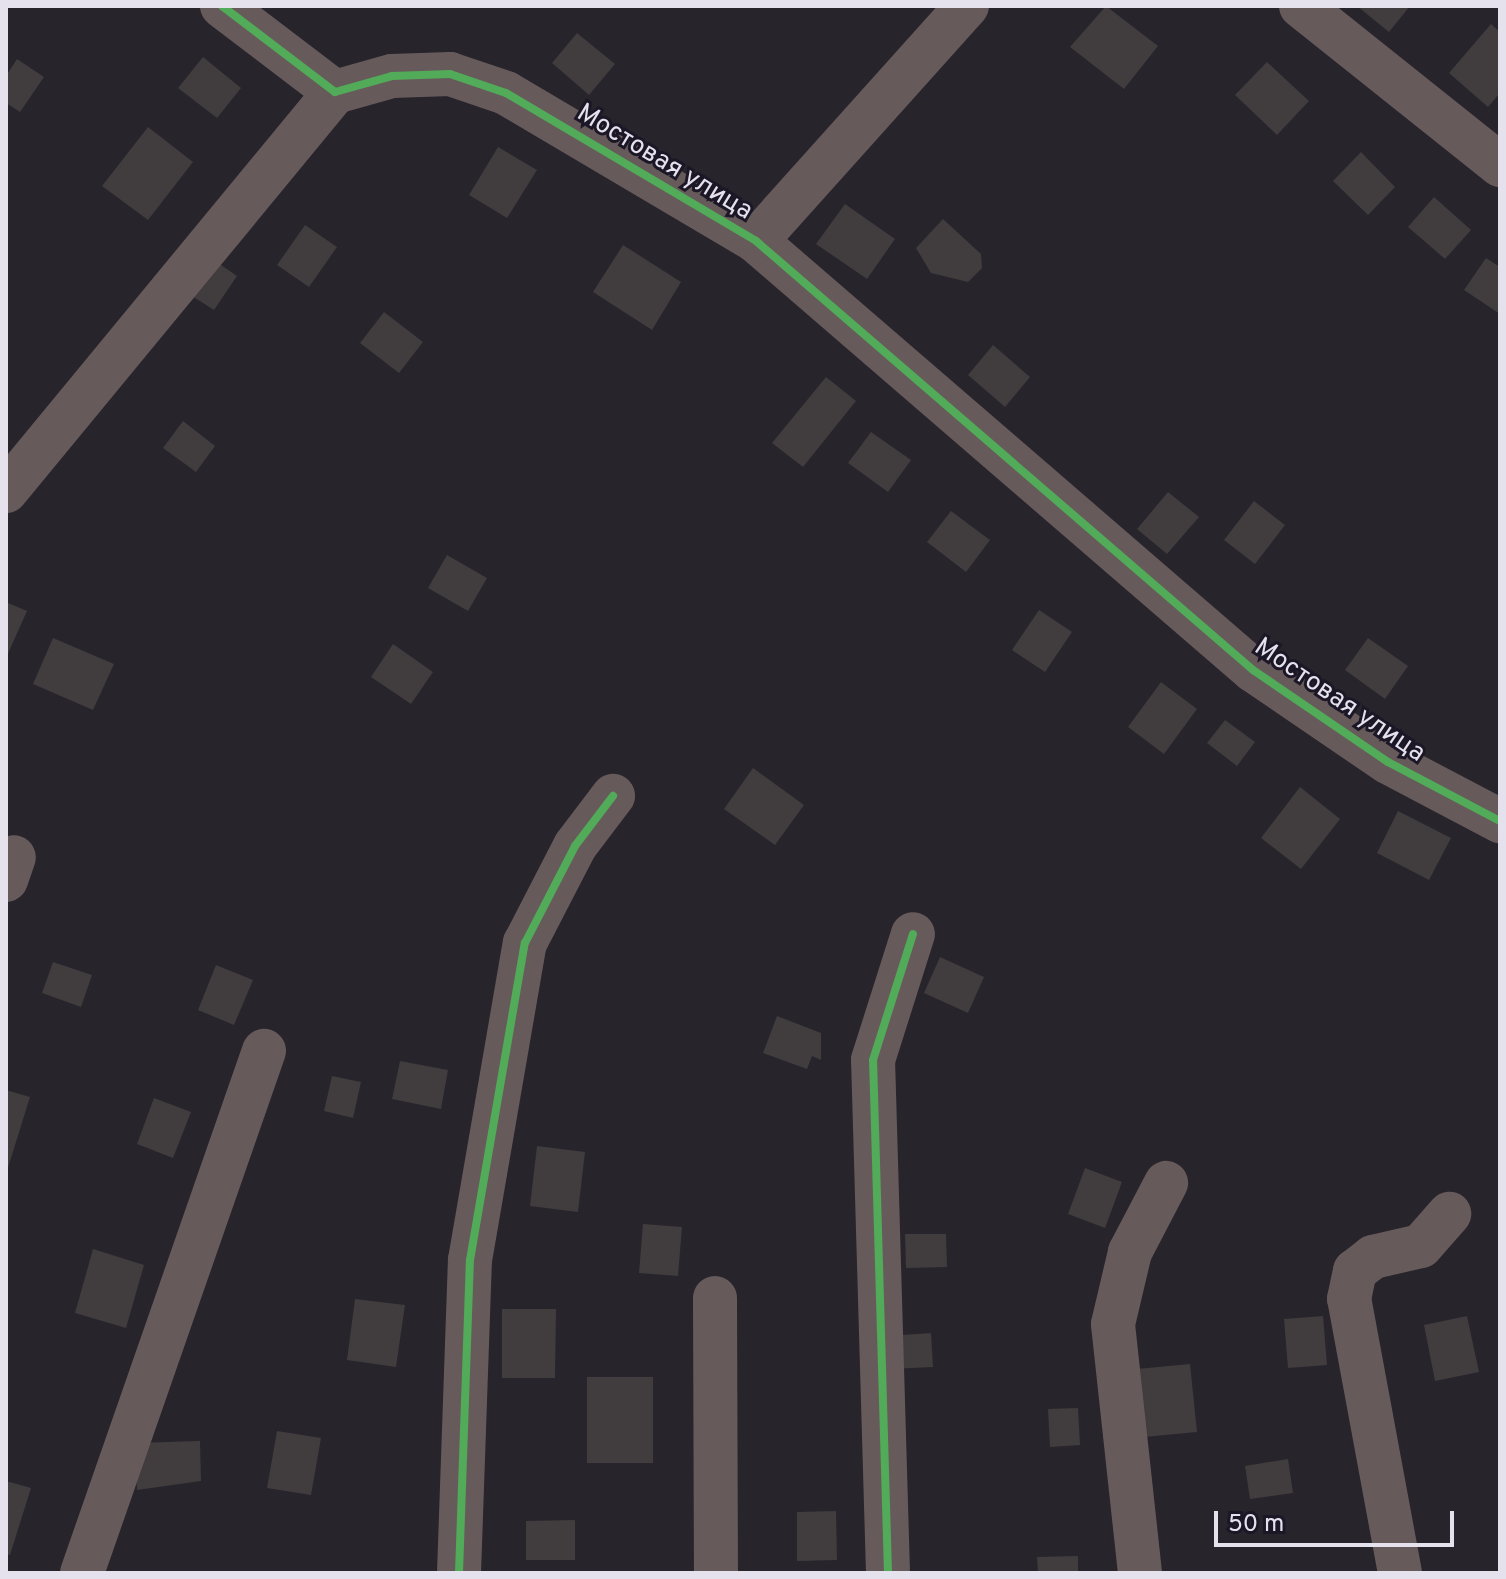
<!DOCTYPE html>
<html>
<head>
<meta charset="utf-8">
<style>
	body { margin:0 }
	#map { position:relative; width:1506px; height:1579px; overflow:hidden; background:#27242c; font-family:Overpass,sans-serif }
	div>[style] { position:absolute }
	.building>* { inset:0; background:#413c3d }
	.minor>* { height:44px; margin:-22px; padding:0 22px; transform-origin:22px; border-radius:22px; background:#675a5b }
	.cycleway>* { height:8px; margin:-4px; padding:0 4px; transform-origin:4px; border-radius:4px; background:#51ab58 }
	span { translate:-50% -50%; white-space:nowrap; text-align:center; line-height:1.15; -webkit-text-stroke:6px #1c1726; paint-order:stroke }
	.street-label { font-size:26px; color:#e5e2ed }
	.frame { position:absolute; inset:0; border:8px solid #e5e2ed; pointer-events:none }
	.scale { position:absolute; left:1214px; top:1511px; width:240px; height:36px; box-sizing:border-box; border:4px solid #e5e2ed; border-top:0; padding-left:10px; font-size:24px; line-height:28px; white-space:nowrap; color:#e5e2ed; -webkit-text-stroke:6px #1c1726; paint-order:stroke }
</style>
</head>
<body>
<div id="map">
	<div class="building">
		<div style="clip-path:polygon(1106px 6px,1158px 46px,1124px 89px,1070px 47px)"></div>
		<div style="clip-path:polygon(1357px 6px,1410px 6px,1389px 32px)"></div>
		<div style="clip-path:polygon(1491px 24px,1500px 32px,1500px 93px,1488px 107px,1449px 73px)"></div>
		<div style="clip-path:polygon(577px 33px,615px 64px,589px 95px,552px 63px)"></div>
		<div style="clip-path:polygon(203px 57px,241px 88px,217px 118px,178px 88px)"></div>
		<div style="clip-path:polygon(17px 59px,44px 77px,20px 112px,6px 103px,6px 76px)"></div>
		<div style="clip-path:polygon(1267px 62px,1309px 101px,1277px 135px,1235px 95px)"></div>
		<div style="clip-path:polygon(148px 127px,193px 162px,148px 220px,102px 186px)"></div>
		<div style="clip-path:polygon(498px 147px,537px 170px,507px 218px,469px 195px)"></div>
		<div style="clip-path:polygon(1361px 152px,1395px 187px,1368px 215px,1333px 181px)"></div>
		<div style="clip-path:polygon(1434px 197px,1471px 230px,1445px 259px,1408px 227px)"></div>
		<div style="clip-path:polygon(845px 204px,895px 239px,867px 279px,816px 244px)"></div>
		<div style="clip-path:polygon(943px 219px,981px 254px,982px 268px,968px 282px,931px 273px,916px 248px)"></div>
		<div style="clip-path:polygon(305px 225px,337px 247px,309px 287px,277px 265px)"></div>
		<div style="clip-path:polygon(623px 245px,681px 282px,652px 330px,593px 292px)"></div>
		<div style="clip-path:polygon(211px 258px,237px 276px,214px 310px,187px 293px)"></div>
		<div style="clip-path:polygon(1486px 258px,1500px 267px,1500px 314px,1464px 290px)"></div>
		<div style="clip-path:polygon(384px 312px,423px 342px,399px 373px,360px 343px)"></div>
		<div style="clip-path:polygon(993px 345px,1030px 377px,1005px 407px,968px 375px)"></div>
		<div style="clip-path:polygon(826px 377px,856px 401px,803px 467px,772px 443px)"></div>
		<div style="clip-path:polygon(183px 421px,215px 446px,196px 472px,163px 448px)"></div>
		<div style="clip-path:polygon(871px 432px,911px 460px,888px 492px,848px 463px)"></div>
		<div style="clip-path:polygon(1168px 492px,1199px 517px,1167px 554px,1137px 529px)"></div>
		<div style="clip-path:polygon(1254px 501px,1285px 525px,1255px 564px,1224px 540px)"></div>
		<div style="clip-path:polygon(951px 511px,990px 540px,966px 572px,927px 542px)"></div>
		<div style="clip-path:polygon(447px 555px,487px 578px,468px 611px,428px 588px)"></div>
		<div style="clip-path:polygon(6px 602px,27px 611px,6px 658px)"></div>
		<div style="clip-path:polygon(1039px 610px,1072px 632px,1045px 672px,1012px 650px)"></div>
		<div style="clip-path:polygon(53px 638px,114px 664px,93px 710px,33px 684px)"></div>
		<div style="clip-path:polygon(1368px 638px,1408px 666px,1385px 699px,1345px 670px)"></div>
		<div style="clip-path:polygon(393px 644px,433px 672px,411px 704px,371px 677px)"></div>
		<div style="clip-path:polygon(1161px 682px,1197px 709px,1164px 754px,1128px 727px)"></div>
		<div style="clip-path:polygon(1225px 720px,1255px 742px,1237px 766px,1207px 743px)"></div>
		<div style="clip-path:polygon(753px 768px,804px 805px,775px 845px,724px 809px)"></div>
		<div style="clip-path:polygon(1300px 787px,1340px 819px,1301px 869px,1261px 838px)"></div>
		<div style="clip-path:polygon(1398px 811px,1451px 838px,1429px 880px,1377px 853px)"></div>
		<div style="clip-path:polygon(940px 957px,984px 977px,968px 1013px,924px 993px)"></div>
		<div style="clip-path:polygon(53px 962px,92px 975px,81px 1007px,42px 993px)"></div>
		<div style="clip-path:polygon(216px 965px,253px 980px,234px 1025px,198px 1010px)"></div>
		<div style="clip-path:polygon(777px 1016px,821px 1033px,821px 1060px,812px 1056px,807px 1069px,763px 1053px)"></div>
		<div style="clip-path:polygon(400px 1061px,448px 1070px,441px 1109px,392px 1099px)"></div>
		<div style="clip-path:polygon(332px 1076px,361px 1082px,353px 1118px,324px 1111px)"></div>
		<div style="clip-path:polygon(6px 1090px,30px 1097px,7px 1171px,6px 1170px)"></div>
		<div style="clip-path:polygon(154px 1098px,191px 1112px,173px 1158px,137px 1144px)"></div>
		<div style="clip-path:polygon(537px 1146px,585px 1152px,578px 1212px,530px 1206px)"></div>
		<div style="clip-path:polygon(1085px 1168px,1122px 1182px,1105px 1228px,1068px 1214px)"></div>
		<div style="clip-path:polygon(643px 1224px,682px 1227px,678px 1276px,639px 1273px)"></div>
		<div style="clip-path:polygon(905px 1234px,946px 1234px,947px 1267px,906px 1268px)"></div>
		<div style="clip-path:polygon(93px 1249px,144px 1265px,126px 1328px,75px 1313px)"></div>
		<div style="clip-path:polygon(355px 1299px,405px 1305px,396px 1367px,347px 1360px)"></div>
		<div style="clip-path:polygon(502px 1309px,556px 1309px,555px 1378px,502px 1378px)"></div>
		<div style="clip-path:polygon(1323px 1316px,1327px 1365px,1288px 1368px,1284px 1319px)"></div>
		<div style="clip-path:polygon(1467px 1316px,1479px 1372px,1435px 1381px,1424px 1325px)"></div>
		<div style="clip-path:polygon(931px 1333px,933px 1367px,890px 1369px,888px 1336px)"></div>
		<div style="clip-path:polygon(1190px 1364px,1197px 1432px,1144px 1437px,1137px 1369px)"></div>
		<div style="clip-path:polygon(587px 1377px,653px 1377px,653px 1463px,587px 1463px)"></div>
		<div style="clip-path:polygon(1078px 1408px,1080px 1445px,1050px 1447px,1048px 1409px)"></div>
		<div style="clip-path:polygon(277px 1431px,321px 1438px,311px 1495px,267px 1488px)"></div>
		<div style="clip-path:polygon(200px 1441px,201px 1481px,137px 1490px,135px 1443px)"></div>
		<div style="clip-path:polygon(1288px 1459px,1293px 1493px,1250px 1499px,1245px 1466px)"></div>
		<div style="clip-path:polygon(6px 1481px,31px 1488px,10px 1555px,6px 1554px)"></div>
		<div style="clip-path:polygon(836px 1511px,837px 1560px,797px 1561px,797px 1512px)"></div>
		<div style="clip-path:polygon(575px 1520px,575px 1560px,526px 1560px,526px 1521px)"></div>
		<div style="clip-path:polygon(1078px 1556px,1078px 1573px,1038px 1573px,1037px 1557px)"></div>
	</div>
	<div class="minor">
		<div style="left:222px;top:6px;width:142px;rotate:37.3deg"></div>
		<div style="left:335px;top:92px;width:59px;rotate:-15.7deg"></div>
		<div style="left:392px;top:76px;width:58px;rotate:-2deg"></div>
		<div style="left:450px;top:74px;width:59px;rotate:18.7deg"></div>
		<div style="left:506px;top:93px;width:291px;rotate:30.6deg"></div>
		<div style="left:756px;top:241px;width:657px;rotate:40.8deg"></div>
		<div style="left:1253px;top:670px;width:163px;rotate:34.3deg"></div>
		<div style="left:1388px;top:762px;width:127px;rotate:27.8deg"></div>
		<div style="left:1301px;top:6px;width:255px;rotate:38.6deg"></div>
		<div style="left:756px;top:241px;width:316px;rotate:-48.1deg"></div>
		<div style="left:6px;top:491px;width:517px;rotate:-50.49deg"></div>
		<div style="left:6px;top:880px;width:24px;rotate:-71deg"></div>
		<div style="left:715px;top:1298px;width:275px;rotate:89.8deg"></div>
		<div style="left:82px;top:1573px;width:553px;rotate:-70.78deg"></div>
		<div style="left:459px;top:1573px;width:313px;rotate:-88deg"></div>
		<div style="left:470px;top:1260px;width:322px;rotate:-80.2deg"></div>
		<div style="left:525px;top:943px;width:109px;rotate:-62.7deg"></div>
		<div style="left:575px;top:846px;width:63px;rotate:-52.8deg"></div>
		<div style="left:888px;top:1573px;width:513px;rotate:-91.67deg"></div>
		<div style="left:873px;top:1060px;width:132px;rotate:-72.4deg"></div>
		<div style="left:1140px;top:1573px;width:250px;rotate:-96.2deg"></div>
		<div style="left:1113px;top:1324px;width:74px;rotate:-76.7deg"></div>
		<div style="left:1130px;top:1252px;width:78px;rotate:-62.4deg"></div>
		<div style="left:1400px;top:1573px;width:279px;rotate:-100.5deg"></div>
		<div style="left:1349px;top:1299px;width:29px;rotate:-78deg"></div>
		<div style="left:1355px;top:1271px;width:23px;rotate:-38deg"></div>
		<div style="left:1373px;top:1257px;width:49px;rotate:-12.9deg"></div>
		<div style="left:1421px;top:1246px;width:43px;rotate:-48.8deg"></div>
	</div>
	<div class="cycleway">
		<div style="left:222px;top:6px;width:142px;rotate:37.3deg"></div>
		<div style="left:335px;top:92px;width:59px;rotate:-15.7deg"></div>
		<div style="left:392px;top:76px;width:58px;rotate:-2deg"></div>
		<div style="left:450px;top:74px;width:59px;rotate:18.7deg"></div>
		<div style="left:506px;top:93px;width:291px;rotate:30.6deg"></div>
		<div style="left:756px;top:241px;width:657px;rotate:40.8deg"></div>
		<div style="left:1253px;top:670px;width:163px;rotate:34.3deg"></div>
		<div style="left:1388px;top:762px;width:127px;rotate:27.8deg"></div>
		<div style="left:459px;top:1573px;width:313px;rotate:-88deg"></div>
		<div style="left:470px;top:1260px;width:322px;rotate:-80.2deg"></div>
		<div style="left:525px;top:943px;width:109px;rotate:-62.7deg"></div>
		<div style="left:575px;top:846px;width:63px;rotate:-52.8deg"></div>
		<div style="left:888px;top:1573px;width:513px;rotate:-91.67deg"></div>
		<div style="left:873px;top:1060px;width:132px;rotate:-72.4deg"></div>
	</div>
	<div class="street-label">
		<span style="left:664px;top:163px;rotate:31deg">Мостовая улица</span>
		<span style="left:1339px;top:701px;rotate:34deg">Мостовая улица</span>
	</div>
	<div class="frame"></div>
	<div class="scale">50 m</div>
</div>
</body>
</html>
